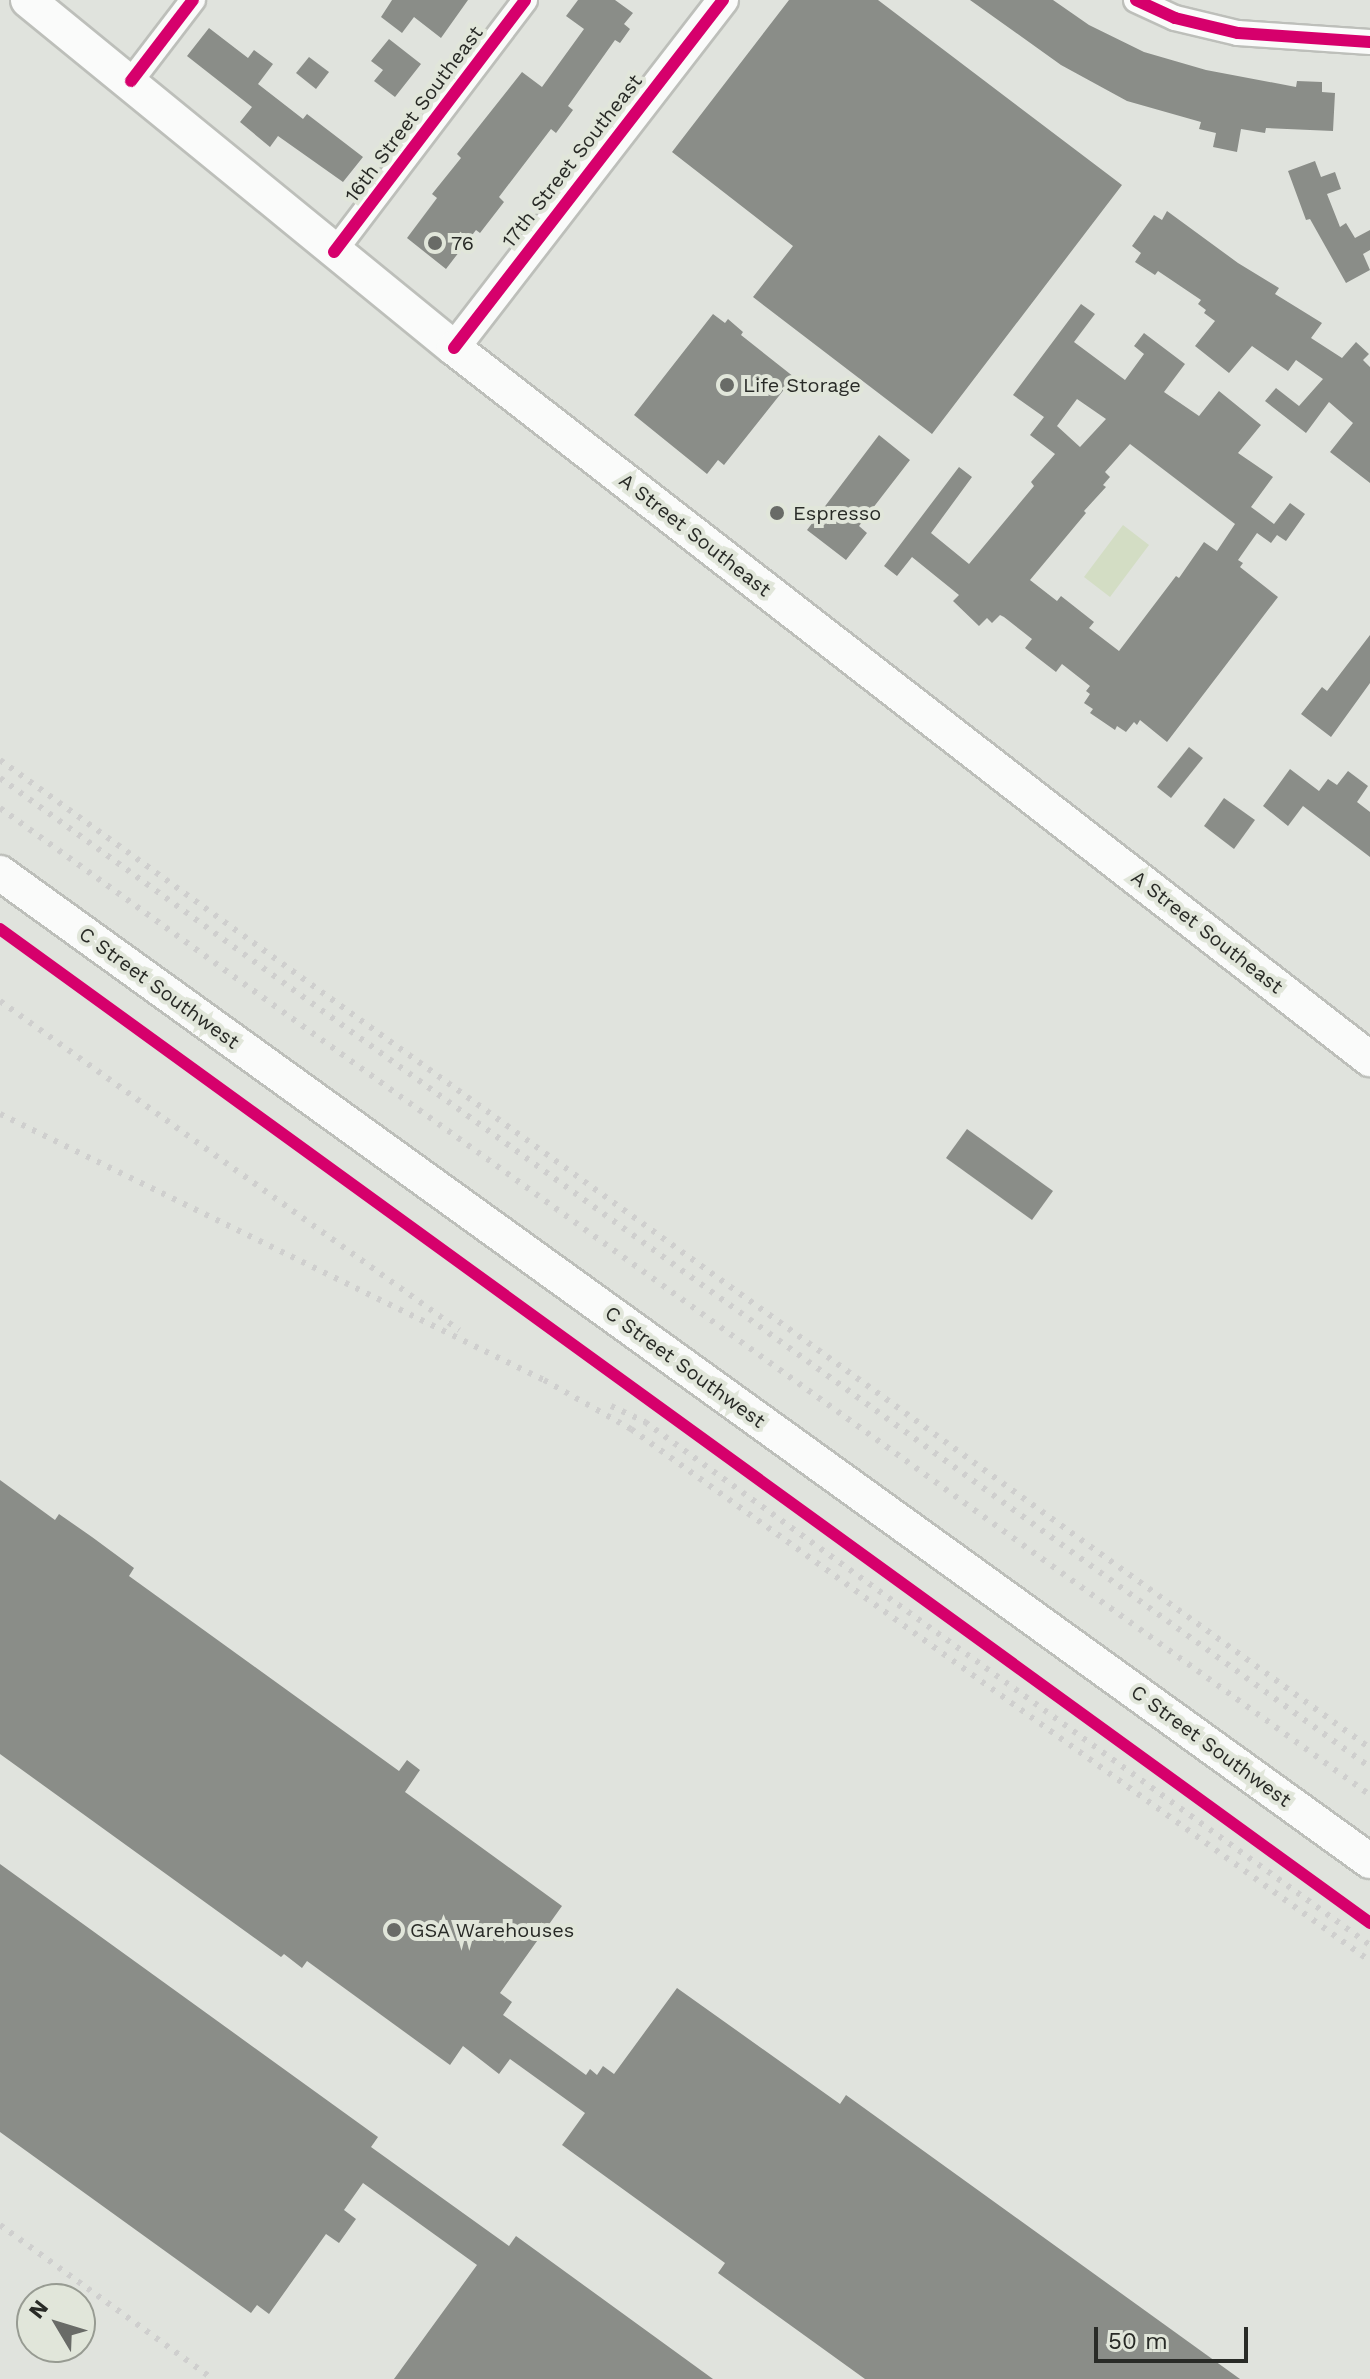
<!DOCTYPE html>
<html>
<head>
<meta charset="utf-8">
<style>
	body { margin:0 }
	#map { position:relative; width:1370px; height:2379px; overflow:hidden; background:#e0e3dd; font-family:"Work Sans",sans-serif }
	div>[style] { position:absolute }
	.green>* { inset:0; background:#d3ddc4 }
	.building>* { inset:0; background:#8a8d88 }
	.roads { filter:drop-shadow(2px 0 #bdbfba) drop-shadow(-2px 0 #bdbfba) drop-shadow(0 2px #bdbfba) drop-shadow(0 -2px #bdbfba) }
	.minor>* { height:24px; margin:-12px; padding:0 12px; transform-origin:12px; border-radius:12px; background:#fafbfa }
	.tertiary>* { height:30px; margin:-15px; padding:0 15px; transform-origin:15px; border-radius:15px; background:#fafbfa }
	.secondary>* { height:34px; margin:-17px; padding:0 17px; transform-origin:17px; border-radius:17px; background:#fafbfa }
	.rail>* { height:6px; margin-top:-3px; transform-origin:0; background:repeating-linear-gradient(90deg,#cfcfce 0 4px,transparent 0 12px) }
	.cycleway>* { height:12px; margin:-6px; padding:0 6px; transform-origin:6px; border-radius:6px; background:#d6006c }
	.dots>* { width:22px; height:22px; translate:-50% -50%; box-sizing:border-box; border:4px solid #e1e6da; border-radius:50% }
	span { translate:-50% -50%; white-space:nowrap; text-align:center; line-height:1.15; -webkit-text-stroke:8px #e1e6da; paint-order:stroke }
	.street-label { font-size:20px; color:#292b27 }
	.poi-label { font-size:20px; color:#292b27 }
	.left { translate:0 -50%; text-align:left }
	.north { position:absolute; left:16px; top:2283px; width:80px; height:80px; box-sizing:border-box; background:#e1e6da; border:2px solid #979b92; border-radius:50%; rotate:308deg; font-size:22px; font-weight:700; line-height:32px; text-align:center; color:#292b27 }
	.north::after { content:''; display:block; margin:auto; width:28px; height:36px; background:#696b67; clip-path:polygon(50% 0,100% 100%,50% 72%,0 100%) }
	.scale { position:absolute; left:1094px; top:2327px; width:154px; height:36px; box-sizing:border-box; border:4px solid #292b27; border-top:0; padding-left:10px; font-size:24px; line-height:28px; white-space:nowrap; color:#292b27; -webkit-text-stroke:6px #e1e6da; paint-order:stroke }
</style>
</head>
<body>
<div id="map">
	<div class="green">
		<div style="clip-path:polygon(1123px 525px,1149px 545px,1110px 597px,1084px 577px)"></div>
	</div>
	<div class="building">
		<div style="clip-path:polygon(392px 0,468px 0,441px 38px,414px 17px,402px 33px,381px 17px)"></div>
		<div style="clip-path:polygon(578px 0,615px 0,633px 13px,624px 24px,630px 29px,620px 43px,615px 40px,568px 106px,573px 110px,556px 133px,551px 129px,499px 197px,504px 202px,480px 233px,476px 230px,446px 269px,407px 238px,437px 198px,432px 194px,461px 158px,457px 154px,522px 72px,542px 87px,584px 29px,566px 16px)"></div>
		<div style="clip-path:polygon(789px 0,878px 0,1122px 185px,932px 434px,753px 297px,793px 246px,672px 152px)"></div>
		<div style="clip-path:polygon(970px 0,1053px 0,1089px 25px,1144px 52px,1206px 70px,1296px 87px,1297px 81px,1322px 82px,1322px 92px,1335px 93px,1333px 131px,1266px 128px,1265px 133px,1241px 129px,1237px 152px,1213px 147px,1216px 133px,1199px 129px,1201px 122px,1127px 101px,1061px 65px)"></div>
		<div style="clip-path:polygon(209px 28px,248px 58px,254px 50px,273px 64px,258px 84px,303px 119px,307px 114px,363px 157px,343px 182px,278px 136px,270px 147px,240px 122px,252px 107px,187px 56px)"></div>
		<div style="clip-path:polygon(389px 39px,421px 64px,395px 97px,374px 81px,383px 70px,371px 61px)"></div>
		<div style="clip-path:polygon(309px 57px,329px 72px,316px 89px,296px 73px)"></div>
		<div style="clip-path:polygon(1315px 161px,1321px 177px,1335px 172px,1341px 189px,1327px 194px,1340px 227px,1346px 223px,1355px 238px,1370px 230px,1370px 250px,1363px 254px,1370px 270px,1346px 283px,1310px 219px,1306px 220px,1288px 171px)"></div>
		<div style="clip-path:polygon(1167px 211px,1238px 263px,1279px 288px,1275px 294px,1322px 323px,1311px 338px,1342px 358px,1356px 342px,1369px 354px,1363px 360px,1370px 367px,1370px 483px,1330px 452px,1353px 423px,1329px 402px,1306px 433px,1265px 401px,1276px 388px,1299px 406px,1323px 379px,1296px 360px,1288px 371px,1252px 346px,1229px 373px,1195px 346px,1215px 321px,1204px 313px,1206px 310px,1198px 304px,1201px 300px,1158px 271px,1155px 275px,1135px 262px,1141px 253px,1132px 246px,1154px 215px,1162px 220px)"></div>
		<div style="clip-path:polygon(evenodd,1081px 304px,1095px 314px,1074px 342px,1125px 380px,1144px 354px,1134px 346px,1144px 333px,1185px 364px,1164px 392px,1199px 416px,1219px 391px,1261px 425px,1238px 453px,1273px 477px,1251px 507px,1274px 524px,1290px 503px,1305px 514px,1286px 541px,1277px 535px,1271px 543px,1257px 533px,1238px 560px,1243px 563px,1240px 567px,1278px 597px,1167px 742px,1140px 720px,1137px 725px,1134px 722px,1126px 732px,1117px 726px,1115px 730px,1090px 713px,1093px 709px,1084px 703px,1090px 694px,1086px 691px,1090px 686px,1062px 664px,1056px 672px,1025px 648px,1032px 639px,1004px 617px,1000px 615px,992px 623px,987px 618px,979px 626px,953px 601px,959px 595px,912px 557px,897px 576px,884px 566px,959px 467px,972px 477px,931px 533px,969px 564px,1034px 486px,1031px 482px,1055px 454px,1030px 435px,1044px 417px,1013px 395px,1081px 304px,1077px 399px,1106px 419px,1080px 447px,1057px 426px,1077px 399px,1081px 304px,1130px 444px,1235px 524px,1217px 551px,1204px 542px,1179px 578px,1176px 576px,1119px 651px,1089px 628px,1094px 622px,1061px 596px,1057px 601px,1030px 580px,1086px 513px,1084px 511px,1106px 487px,1103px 485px,1110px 477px,1105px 472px,1130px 444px)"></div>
		<div style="clip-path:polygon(713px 314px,725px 323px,728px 319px,743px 332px,741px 335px,794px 377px,724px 465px,718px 460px,707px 474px,634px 415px)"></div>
		<div style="clip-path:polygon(879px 435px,910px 460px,859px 526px,867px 533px,846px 560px,807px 530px)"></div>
		<div style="clip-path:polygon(1370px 635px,1370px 683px,1331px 737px,1301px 714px,1322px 687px,1327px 691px)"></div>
		<div style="clip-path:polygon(1189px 747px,1203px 758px,1171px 798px,1157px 787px)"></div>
		<div style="clip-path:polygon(1290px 769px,1319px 791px,1328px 779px,1337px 785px,1348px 771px,1368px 786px,1357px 802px,1370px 812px,1370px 857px,1303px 806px,1288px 826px,1263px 806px)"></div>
		<div style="clip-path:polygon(1224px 798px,1255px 820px,1234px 849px,1204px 826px)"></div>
		<div style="clip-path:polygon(967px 1129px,1053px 1191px,1032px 1220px,946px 1158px)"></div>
		<div style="clip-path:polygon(0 1480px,55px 1520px,59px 1514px,92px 1537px,134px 1568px,129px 1576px,399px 1771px,407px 1760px,420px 1770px,405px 1792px,562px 1906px,500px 1993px,512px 2002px,503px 2015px,586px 2075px,590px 2069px,597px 2075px,603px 2066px,614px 2074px,677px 1988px,840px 2104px,846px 2095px,1240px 2379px,865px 2379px,718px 2273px,725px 2263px,562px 2145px,585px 2113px,510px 2059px,499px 2074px,463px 2046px,450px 2065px,307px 1961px,302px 1968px,284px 1954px,281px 1957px,0 1754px)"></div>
		<div style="clip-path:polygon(0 1864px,378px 2137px,371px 2147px,509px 2246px,516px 2236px,713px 2379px,394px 2379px,477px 2265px,363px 2183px,344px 2210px,356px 2219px,339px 2243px,326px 2234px,269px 2314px,257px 2305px,251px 2313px,0 2132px)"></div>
	</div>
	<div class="roads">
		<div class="minor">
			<div style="left:1136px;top:0;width:43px;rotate:24.8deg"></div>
			<div style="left:1175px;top:18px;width:65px;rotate:13.4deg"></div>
			<div style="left:1238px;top:33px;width:132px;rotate:3.9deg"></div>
			<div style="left:131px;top:81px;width:102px;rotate:-52.6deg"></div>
			<div style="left:334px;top:252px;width:316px;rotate:-52.8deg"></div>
		</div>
		<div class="tertiary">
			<div style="left:454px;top:348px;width:440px;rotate:-52.3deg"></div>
		</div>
		<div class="secondary">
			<div style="left:28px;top:0;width:550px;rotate:39.25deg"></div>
			<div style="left:454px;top:348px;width:1160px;rotate:37.82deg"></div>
			<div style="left:0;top:873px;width:1689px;rotate:35.8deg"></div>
		</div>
	</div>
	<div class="rail">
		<div style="left:0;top:760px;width:1689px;rotate:35.8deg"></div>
		<div style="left:0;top:778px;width:1690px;rotate:35.83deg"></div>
		<div style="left:0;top:808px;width:1689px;rotate:35.77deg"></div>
		<div style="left:0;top:1001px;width:565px;rotate:35.63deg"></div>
		<div style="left:0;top:1114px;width:606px;rotate:26.06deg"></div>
		<div style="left:544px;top:1380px;width:100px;rotate:29.4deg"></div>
		<div style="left:631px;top:1429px;width:911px;rotate:35.75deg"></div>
		<div style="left:611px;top:1406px;width:38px;rotate:25deg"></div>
		<div style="left:645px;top:1422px;width:894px;rotate:35.81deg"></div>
		<div style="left:0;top:2225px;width:263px;rotate:35.9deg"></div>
	</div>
	<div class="cycleway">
		<div style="left:1136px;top:0;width:43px;rotate:24.8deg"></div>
		<div style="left:1175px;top:18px;width:65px;rotate:13.4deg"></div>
		<div style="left:1238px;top:33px;width:132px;rotate:3.9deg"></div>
		<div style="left:131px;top:81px;width:102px;rotate:-52.6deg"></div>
		<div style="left:334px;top:252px;width:316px;rotate:-52.8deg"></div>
		<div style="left:454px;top:348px;width:440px;rotate:-52.3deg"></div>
		<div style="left:0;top:929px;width:1693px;rotate:35.96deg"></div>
	</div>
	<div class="dots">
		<div style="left:435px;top:243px;background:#696b67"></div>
		<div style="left:727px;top:385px;background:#696b67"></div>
		<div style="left:777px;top:513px;background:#696b67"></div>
		<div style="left:394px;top:1930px;background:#696b67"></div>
	</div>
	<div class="street-label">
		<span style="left:414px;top:114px;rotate:-53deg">16th Street Southeast</span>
		<span style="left:572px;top:161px;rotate:-52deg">17th Street Southeast</span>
		<span style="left:695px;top:535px;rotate:38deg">A Street Southeast</span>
		<span style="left:1207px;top:932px;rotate:38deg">A Street Southeast</span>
		<span style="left:159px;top:988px;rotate:36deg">C Street Southwest</span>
		<span style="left:685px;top:1367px;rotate:36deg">C Street Southwest</span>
		<span style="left:1211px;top:1746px;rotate:36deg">C Street Southwest</span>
	</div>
	<div class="poi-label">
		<span class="left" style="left:451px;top:243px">76</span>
		<span class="left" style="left:743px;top:385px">Life Storage</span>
		<span class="left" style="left:793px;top:513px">Espresso</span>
		<span class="left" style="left:410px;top:1930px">GSA Warehouses</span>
	</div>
	<div class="north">N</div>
	<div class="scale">50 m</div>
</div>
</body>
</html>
